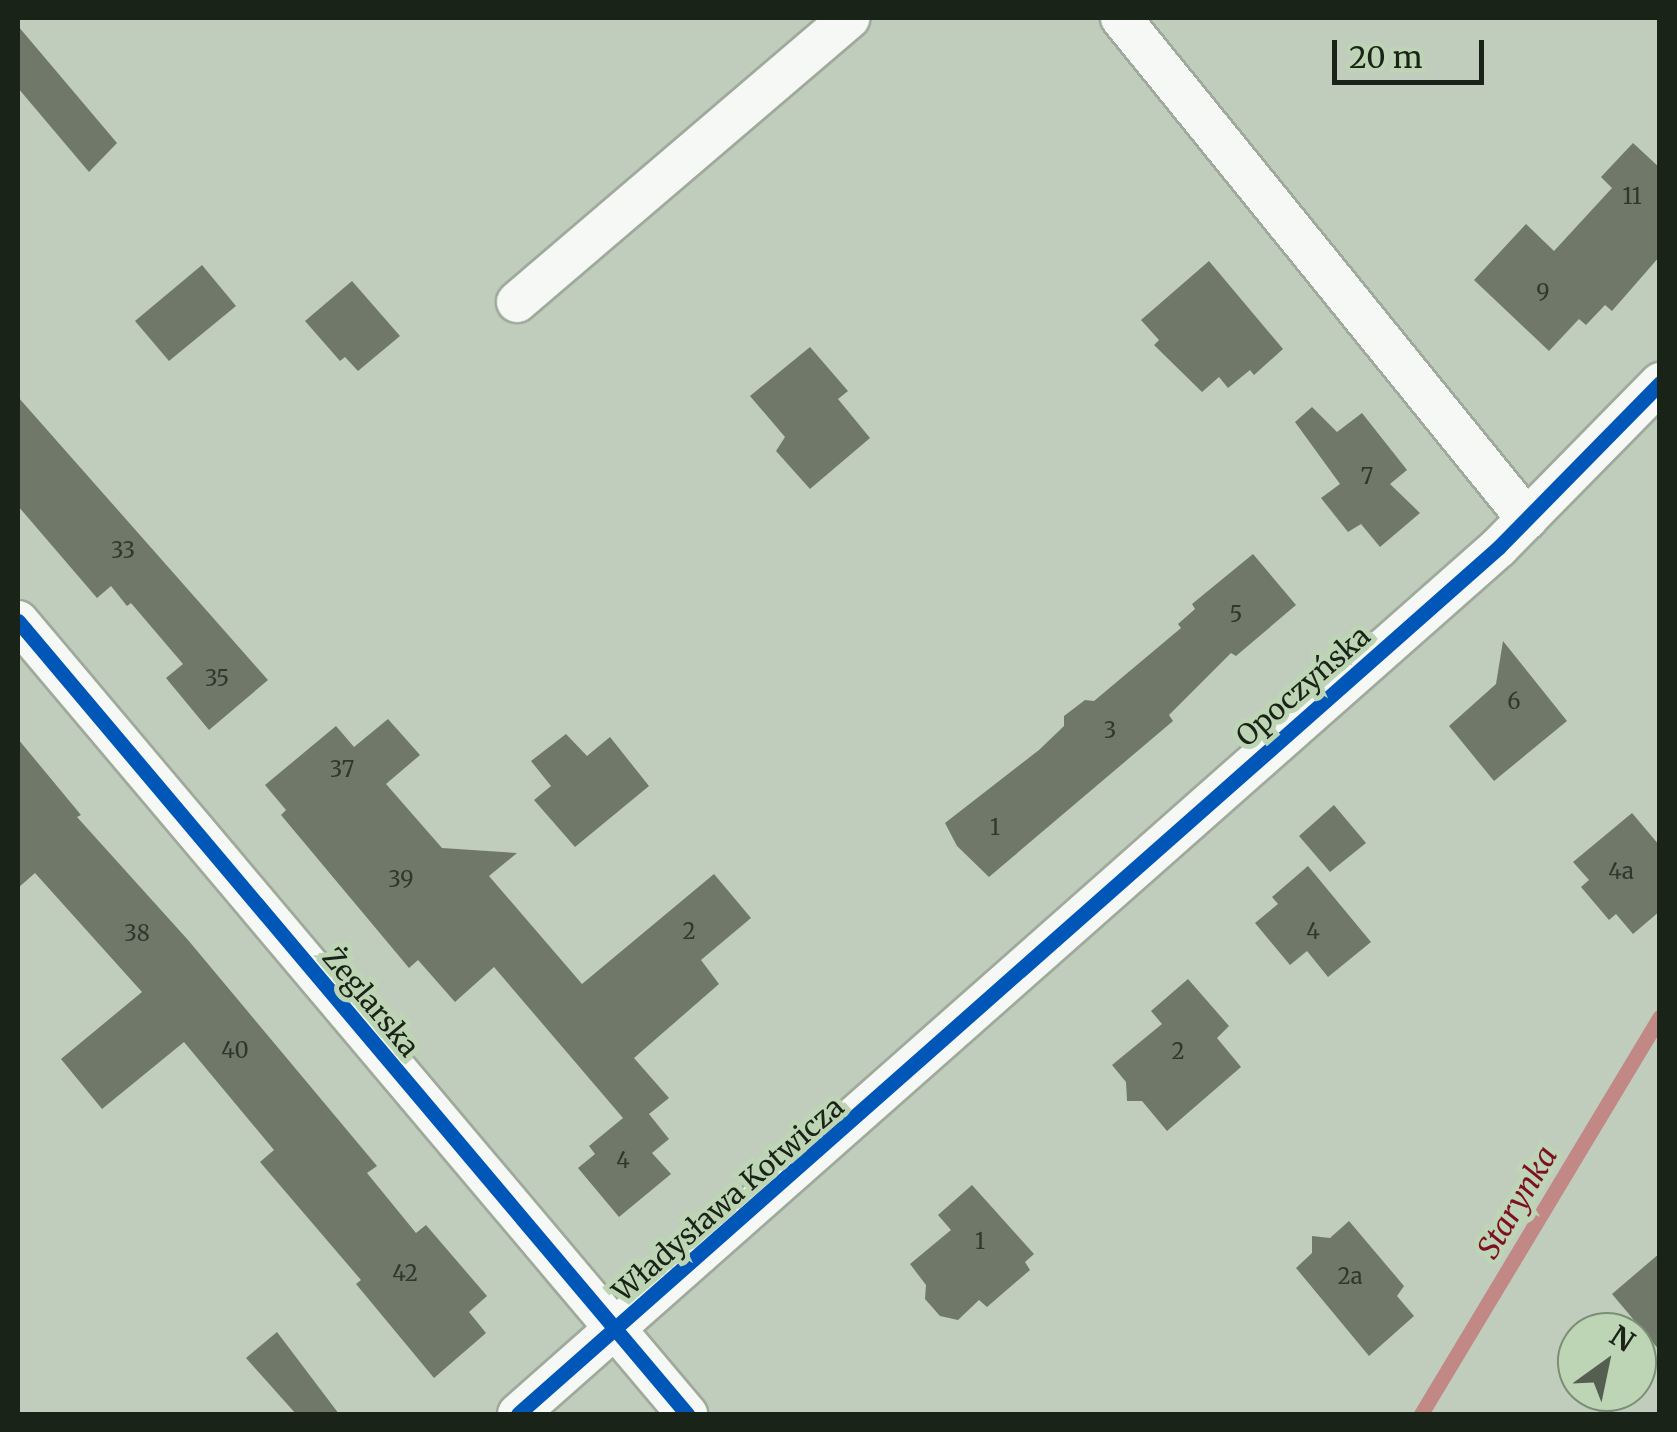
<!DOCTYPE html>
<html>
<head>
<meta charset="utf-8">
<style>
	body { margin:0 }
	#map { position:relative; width:1677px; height:1432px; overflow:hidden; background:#c0cdbc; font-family:Merriweather,serif }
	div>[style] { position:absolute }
	.stream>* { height:15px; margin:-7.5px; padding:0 7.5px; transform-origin:7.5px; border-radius:7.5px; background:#c18885 }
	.building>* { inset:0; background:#70786a }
	.roads { filter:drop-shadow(2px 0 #9fa99c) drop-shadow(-2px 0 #9fa99c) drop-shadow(0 2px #9fa99c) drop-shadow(0 -2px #9fa99c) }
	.street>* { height:40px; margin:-20px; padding:0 20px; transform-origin:20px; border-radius:20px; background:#f6f8f5 }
	.cycleway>* { height:15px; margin:-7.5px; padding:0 7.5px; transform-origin:7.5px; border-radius:7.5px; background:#0057b8 }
	span { translate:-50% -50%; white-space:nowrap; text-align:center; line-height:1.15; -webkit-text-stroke:10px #bdd5b4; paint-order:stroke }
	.number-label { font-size:22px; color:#30382c }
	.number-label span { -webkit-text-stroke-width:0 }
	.street-label { font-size:28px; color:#1a2317 }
	.water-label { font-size:30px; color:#7d0f25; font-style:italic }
	.frame { position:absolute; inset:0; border:20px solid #1a2317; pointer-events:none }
	.north { position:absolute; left:1557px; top:1312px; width:100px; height:100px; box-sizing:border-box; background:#bdd5b4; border:2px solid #7c8e75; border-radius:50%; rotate:33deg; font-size:28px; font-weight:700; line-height:40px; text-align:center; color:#1a2317 }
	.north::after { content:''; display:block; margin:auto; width:35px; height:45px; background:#545e51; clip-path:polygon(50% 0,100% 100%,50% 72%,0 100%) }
	.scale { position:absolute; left:1332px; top:40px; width:152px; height:45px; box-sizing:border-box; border:5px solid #1a2317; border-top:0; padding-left:12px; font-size:30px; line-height:35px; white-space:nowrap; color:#1a2317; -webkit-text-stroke:8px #bdd5b4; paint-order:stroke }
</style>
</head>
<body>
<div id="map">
	<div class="stream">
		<div style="left:1421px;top:1414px;width:463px;rotate:-59deg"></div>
	</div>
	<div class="building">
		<div style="clip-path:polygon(18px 26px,117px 143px,89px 172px,18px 88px)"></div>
		<div style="clip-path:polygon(1633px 143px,1660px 168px,1660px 256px,1612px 311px,1605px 305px,1586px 325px,1579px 319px,1549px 351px,1474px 280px,1526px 224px,1554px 251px,1612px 188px,1601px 177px)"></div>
		<div style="clip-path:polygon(1209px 261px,1283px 349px,1254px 375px,1250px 370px,1228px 388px,1219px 377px,1202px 392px,1154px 345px,1159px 340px,1141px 320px)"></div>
		<div style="clip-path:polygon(202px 265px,236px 306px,169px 361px,135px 321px)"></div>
		<div style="clip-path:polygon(352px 281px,400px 336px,358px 371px,345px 357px,340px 361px,305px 321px)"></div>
		<div style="clip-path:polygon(810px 347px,848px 391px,838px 399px,870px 438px,810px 489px,776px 451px,785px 437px,750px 396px)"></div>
		<div style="clip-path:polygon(18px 397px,268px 680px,209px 730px,166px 678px,183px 664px,131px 603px,127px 606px,111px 586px,97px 598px,18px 506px)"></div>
		<div style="clip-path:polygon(1312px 407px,1337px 432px,1362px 413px,1407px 470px,1390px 484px,1420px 513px,1380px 547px,1361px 524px,1348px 532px,1321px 498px,1340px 484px,1295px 422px)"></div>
		<div style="clip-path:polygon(1253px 554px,1296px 605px,1236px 656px,1231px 653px,1169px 715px,1173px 721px,989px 877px,957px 846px,945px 823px,1039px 750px,1064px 726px,1064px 716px,1085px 700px,1094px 701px,1181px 628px,1178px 624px,1195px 609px,1192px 604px)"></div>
		<div style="clip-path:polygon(1503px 641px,1567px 721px,1494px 781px,1449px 726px,1496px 684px)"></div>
		<div style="clip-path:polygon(388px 719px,420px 755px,386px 784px,442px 848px,517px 853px,489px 876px,582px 984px,714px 874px,751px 918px,701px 960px,719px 984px,634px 1058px,669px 1098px,649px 1114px,669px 1139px,652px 1153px,671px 1174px,619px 1217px,578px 1168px,595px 1154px,589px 1146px,623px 1118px,494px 967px,455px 1002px,418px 960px,409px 968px,281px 815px,286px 810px,265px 785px,336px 726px,354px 747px)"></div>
		<div style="clip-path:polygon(566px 734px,587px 756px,610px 737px,649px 786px,575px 847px,534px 800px,551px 786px,531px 761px)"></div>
		<div style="clip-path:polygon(18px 739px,81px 815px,77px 817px,188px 940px,377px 1166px,367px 1173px,416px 1233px,426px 1225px,487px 1296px,469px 1312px,486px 1333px,434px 1378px,356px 1284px,361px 1280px,260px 1162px,274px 1150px,184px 1042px,102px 1109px,61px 1059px,142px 992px,35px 873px,18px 888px)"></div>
		<div style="clip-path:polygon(1334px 805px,1366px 843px,1330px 872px,1299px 836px)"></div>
		<div style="clip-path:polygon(1632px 813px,1660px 846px,1660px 911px,1633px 934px,1616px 914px,1609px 920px,1581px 887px,1589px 880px,1573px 862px)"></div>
		<div style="clip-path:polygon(1308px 866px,1371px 942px,1328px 977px,1307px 951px,1290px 965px,1255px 923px,1278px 904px,1272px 897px)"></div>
		<div style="clip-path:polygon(1188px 979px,1229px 1026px,1217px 1038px,1241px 1067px,1167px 1131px,1142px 1101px,1127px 1101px,1126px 1082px,1112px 1065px,1162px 1024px,1151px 1011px)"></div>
		<div style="clip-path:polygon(972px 1185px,1034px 1254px,1025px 1262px,1030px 1270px,987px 1307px,979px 1300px,958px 1320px,940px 1316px,925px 1299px,926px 1285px,910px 1264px,951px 1230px,938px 1215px)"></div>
		<div style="clip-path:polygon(1349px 1221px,1404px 1286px,1397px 1296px,1414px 1316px,1369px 1356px,1296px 1268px,1312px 1253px,1312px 1236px,1330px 1238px)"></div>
		<div style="clip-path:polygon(1660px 1253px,1660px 1351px,1612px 1294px)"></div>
		<div style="clip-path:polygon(277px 1332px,339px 1414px,296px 1414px,246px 1358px)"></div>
	</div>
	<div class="roads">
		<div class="street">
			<div style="left:1121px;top:18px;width:645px;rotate:50.98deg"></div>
			<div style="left:517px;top:302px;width:437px;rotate:-40.5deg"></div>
			<div style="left:18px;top:621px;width:1038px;rotate:49.85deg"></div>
			<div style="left:518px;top:1414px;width:1309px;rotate:-41.47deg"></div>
			<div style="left:1499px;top:547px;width:230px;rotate:-45.5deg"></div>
		</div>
	</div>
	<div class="cycleway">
		<div style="left:18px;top:621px;width:1038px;rotate:49.85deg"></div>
		<div style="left:518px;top:1414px;width:1309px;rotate:-41.47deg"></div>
		<div style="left:1499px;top:547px;width:230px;rotate:-45.5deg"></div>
	</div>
	<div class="number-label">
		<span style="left:1632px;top:197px">11</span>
		<span style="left:1543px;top:293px">9</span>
		<span style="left:1367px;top:477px">7</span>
		<span style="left:123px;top:551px">33</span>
		<span style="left:1236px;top:615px">5</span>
		<span style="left:217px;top:679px">35</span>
		<span style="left:1514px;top:702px">6</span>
		<span style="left:1110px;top:731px">3</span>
		<span style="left:342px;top:770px">37</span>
		<span style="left:995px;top:828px">1</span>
		<span style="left:1621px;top:872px">4a</span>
		<span style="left:401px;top:880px">39</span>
		<span style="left:689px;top:932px">2</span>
		<span style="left:1313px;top:932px">4</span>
		<span style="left:137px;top:934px">38</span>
		<span style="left:235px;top:1051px">40</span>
		<span style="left:1178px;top:1052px">2</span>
		<span style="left:623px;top:1161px">4</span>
		<span style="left:980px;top:1242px">1</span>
		<span style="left:405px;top:1274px">42</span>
		<span style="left:1350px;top:1277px">2a</span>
	</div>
	<div class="street-label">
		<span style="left:1303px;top:686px;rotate:-41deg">Opoczyńska</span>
		<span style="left:371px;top:1002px;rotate:50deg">Żeglarska</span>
		<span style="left:728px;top:1199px;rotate:-41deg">Władysława Kotwicza</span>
	</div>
	<div class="water-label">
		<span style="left:1517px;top:1202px;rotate:-59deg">Starynka</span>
	</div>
	<div class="frame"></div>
	<div class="north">N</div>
	<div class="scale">20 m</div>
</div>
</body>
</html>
